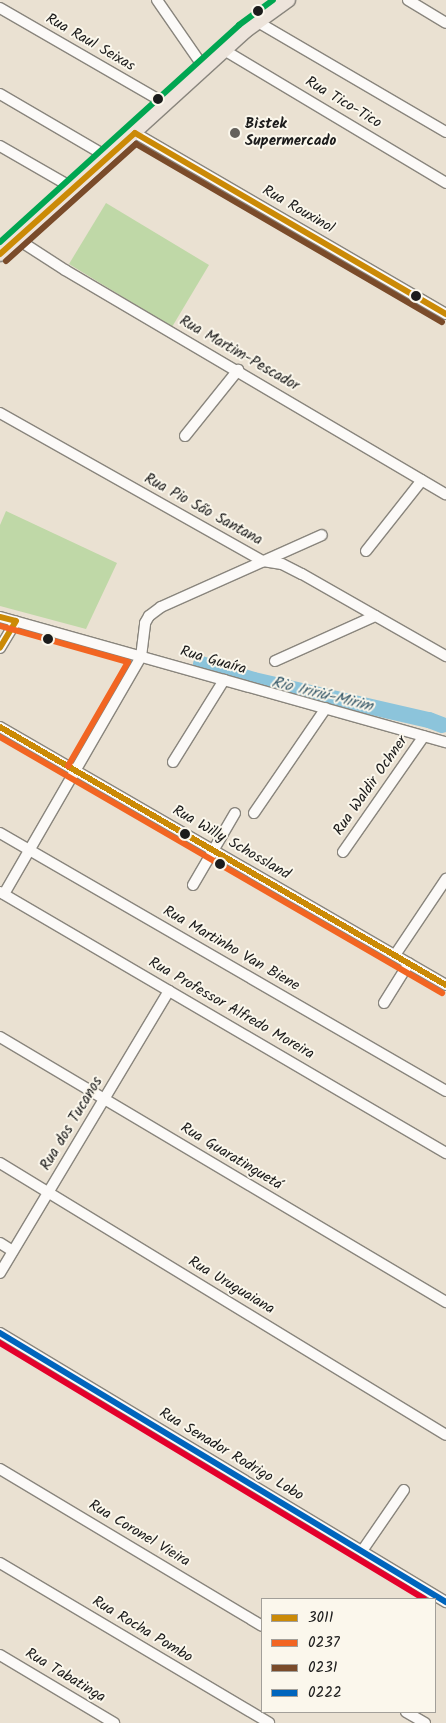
<!DOCTYPE html>
<html>
<head>
<meta charset="utf-8">
<style>
	body { margin:0 }
	#map { position:relative; width:446px; height:1723px; overflow:hidden; background:#eae1d2; font-family:Kalam,sans-serif }
	div>[style] { position:absolute }
	.green>* { inset:0; background:#bfd8a7 }
	.river>* { height:16px; margin:-8px; padding:0 8px; transform-origin:8px; border-radius:8px; background:#8cc4db }
	.roads { filter:drop-shadow(1px 0 #89857d) drop-shadow(-1px 0 #89857d) drop-shadow(0 1px #89857d) drop-shadow(0 -1px #89857d) }
	.minor>* { height:10px; margin:-5px; padding:0 5px; transform-origin:5px; border-radius:5px; background:#fcfaf8 }
	.major>* { height:14px; margin:-7px; padding:0 7px; transform-origin:7px; border-radius:7px; background:#ede4db }
	.bus-1>* { height:6px; margin:-3px; padding:0 3px; transform-origin:3px; border-radius:3px; background:#cb8a06 }
	.bus-2>* { height:6px; margin:-3px; padding:0 3px; transform-origin:3px; border-radius:3px; background:#f26522 }
	.bus-3>* { height:6px; margin:-3px; padding:0 3px; transform-origin:3px; border-radius:3px; background:#7a4b2a }
	.bus-4>* { height:6px; margin:-3px; padding:0 3px; transform-origin:3px; border-radius:3px; background:#0065bd }
	.bus-5>* { height:6px; margin:-3px; padding:0 3px; transform-origin:3px; border-radius:3px; background:#e4002b }
	.bus-6>* { height:6px; margin:-3px; padding:0 3px; transform-origin:3px; border-radius:3px; background:#00a651 }
	.dots>* { width:14px; height:14px; translate:-50% -50%; box-sizing:border-box; border:2px solid #fbf7ec; border-radius:50% }
	span { translate:-50% -50%; white-space:nowrap; text-align:center; line-height:1.15; -webkit-text-stroke:4px #fbf7ec; paint-order:stroke }
	.street-label { font-size:15px; color:#1c1c1c }
	.poi-label { font-size:15px; color:#1c1c1c; font-weight:700 }
	.left { translate:0 -50%; text-align:left }
	.water-label { font-size:16px; color:#385a6a; font-style:italic }
	.legend { position:absolute; left:261px; top:1598px; width:175px; height:115px; box-sizing:border-box; background:#fbf7ec; border:1px solid #a29f99; margin:0; padding:6px 9px; list-style:none; font-size:15px; color:#1c1c1c }
	.legend li { display:flex; align-items:center; gap:10px; height:25px }
	.legend b { width:25px; border:1px solid #a29f99 }
</style>
</head>
<body>
<div id="map">
	<div class="green">
		<div style="clip-path:polygon(106px 203px,209px 265px,172px 327px,69px 264px)"></div>
		<div style="clip-path:polygon(6px 511px,117px 563px,86px 629px,0 606px,0 525px)"></div>
	</div>
	<div class="river">
		<div style="left:201px;top:664px;width:55px;rotate:16.8deg"></div>
		<div style="left:254px;top:680px;width:180px;rotate:12.9deg"></div>
		<div style="left:429px;top:720px;width:14px;rotate:21deg"></div>
	</div>
	<div class="roads">
		<div class="minor">
			<div style="left:157px;top:0;width:83px;rotate:55.3deg"></div>
			<div style="left:408px;top:0;width:44px;rotate:31.2deg"></div>
			<div style="left:0;top:8px;width:192px;rotate:30deg"></div>
			<div style="left:256px;top:21px;width:220px;rotate:30.3deg"></div>
			<div style="left:224px;top:50px;width:259px;rotate:30.9deg"></div>
			<div style="left:0;top:94px;width:125px;rotate:30.3deg"></div>
			<div style="left:135px;top:133px;width:360px;rotate:30.2deg"></div>
			<div style="left:0;top:146px;width:84px;rotate:29.9deg"></div>
			<div style="left:17px;top:239px;width:57px;rotate:32.9deg"></div>
			<div style="left:65px;top:270px;width:442px;rotate:30.5deg"></div>
			<div style="left:0;top:413px;width:302px;rotate:29.4deg"></div>
			<div style="left:263px;top:561px;width:19px;rotate:9deg"></div>
			<div style="left:282px;top:564px;width:22px;rotate:27deg"></div>
			<div style="left:302px;top:574px;width:166px;rotate:29.7deg"></div>
			<div style="left:185px;top:436px;width:85px;rotate:-51.2deg"></div>
			<div style="left:366px;top:551px;width:90px;rotate:-51.7deg"></div>
			<div style="left:0;top:617px;width:463px;rotate:15.7deg"></div>
			<div style="left:0;top:648px;width:31px;rotate:-59deg"></div>
			<div style="left:275px;top:661px;width:110px;rotate:-24.2deg"></div>
			<div style="left:0;top:727px;width:515px;rotate:30.05deg"></div>
			<div style="left:173px;top:762px;width:97px;rotate:-58.1deg"></div>
			<div style="left:254px;top:813px;width:127px;rotate:-55.6deg"></div>
			<div style="left:0;top:833px;width:515px;rotate:30.05deg"></div>
			<div style="left:343px;top:852px;width:141px;rotate:-55.1deg"></div>
			<div style="left:193px;top:885px;width:83px;rotate:-59.7deg"></div>
			<div style="left:0;top:892px;width:517px;rotate:30.34deg"></div>
			<div style="left:4px;top:894px;width:274px;rotate:-60deg"></div>
			<div style="left:141px;top:657px;width:34px;rotate:-83deg"></div>
			<div style="left:145px;top:623px;width:8px;rotate:-60deg"></div>
			<div style="left:149px;top:616px;width:15px;rotate:-37deg"></div>
			<div style="left:161px;top:607px;width:176px;rotate:-24.1deg"></div>
			<div style="left:395px;top:955px;width:92px;rotate:-56.1deg"></div>
			<div style="left:384px;top:1003px;width:47px;rotate:-58deg"></div>
			<div style="left:0;top:1037px;width:519px;rotate:30.72deg"></div>
			<div style="left:0;top:1163px;width:522px;rotate:31.38deg"></div>
			<div style="left:0;top:1243px;width:15px;rotate:32deg"></div>
			<div style="left:0;top:1273px;width:329px;rotate:-59.1deg"></div>
			<div style="left:0;top:1333px;width:521px;rotate:31.1deg"></div>
			<div style="left:0;top:1469px;width:305px;rotate:30.9deg"></div>
			<div style="left:362px;top:1551px;width:74px;rotate:-55.5deg"></div>
			<div style="left:0;top:1563px;width:313px;rotate:30.7deg"></div>
			<div style="left:0;top:1655px;width:133px;rotate:30.8deg"></div>
			<div style="left:406px;top:1712px;width:22px;rotate:30deg"></div>
		</div>
		<div class="major">
			<div style="left:0;top:254px;width:331px;rotate:-42.3deg"></div>
			<div style="left:245px;top:31px;width:53px;rotate:-35.8deg"></div>
		</div>
	</div>
	<div class="bus-1">
		<div style="left:0;top:254px;width:181px;rotate:-41.9deg"></div>
		<div style="left:135px;top:133px;width:360px;rotate:30.2deg"></div>
		<div style="left:0;top:617px;width:16px;rotate:14deg"></div>
		<div style="left:16px;top:621px;width:31px;rotate:121deg"></div>
		<div style="left:0;top:727px;width:515px;rotate:30.05deg"></div>
	</div>
	<div class="bus-2">
		<div style="left:0;top:626px;width:133px;rotate:15.7deg"></div>
		<div style="left:128px;top:662px;width:120px;rotate:120deg"></div>
		<div style="left:0;top:737px;width:511px;rotate:30.08deg"></div>
	</div>
	<div class="bus-3">
		<div style="left:6px;top:261px;width:175px;rotate:-42deg"></div>
		<div style="left:136px;top:144px;width:354px;rotate:30.2deg"></div>
	</div>
	<div class="bus-4">
		<div style="left:0;top:1333px;width:521px;rotate:31.1deg"></div>
	</div>
	<div class="bus-5">
		<div style="left:0;top:1343px;width:495px;rotate:31.1deg"></div>
	</div>
	<div class="bus-6">
		<div style="left:0;top:242px;width:323px;rotate:-42.2deg"></div>
		<div style="left:239px;top:25px;width:42px;rotate:-36.3deg"></div>
	</div>
	<div class="dots">
		<div style="left:258px;top:11px;background:#1c1c1c"></div>
		<div style="left:158px;top:99px;background:#1c1c1c"></div>
		<div style="left:235px;top:133px;background:#64615c"></div>
		<div style="left:416px;top:296px;background:#1c1c1c"></div>
		<div style="left:48px;top:639px;background:#1c1c1c"></div>
		<div style="left:185px;top:834px;background:#1c1c1c"></div>
		<div style="left:220px;top:864px;background:#1c1c1c"></div>
	</div>
	<div class="street-label">
		<span style="left:90px;top:43px;rotate:30deg">Rua Raul Seixas</span>
		<span style="left:343px;top:103px;rotate:31deg">Rua Tico-Tico</span>
		<span style="left:298px;top:210px;rotate:30deg">Rua Rouxinol</span>
		<span style="left:239px;top:354px;rotate:30deg">Rua Martim-Pescador</span>
		<span style="left:203px;top:510px;rotate:29deg">Rua Pio São Santana</span>
		<span style="left:213px;top:661px;rotate:16deg">Rua Guaíra</span>
		<span style="left:371px;top:786px;rotate:-55deg">Rua Waldir Ochner</span>
		<span style="left:231px;top:843px;rotate:30deg">Rua Willy Schossland</span>
		<span style="left:231px;top:949px;rotate:30deg">Rua Martinho Van Biene</span>
		<span style="left:231px;top:1009px;rotate:30deg">Rua Professor Alfredo Moreira</span>
		<span style="left:72px;top:1124px;rotate:-59deg">Rua dos Tucanos</span>
		<span style="left:231px;top:1157px;rotate:31deg">Rua Guaratinguetá</span>
		<span style="left:231px;top:1286px;rotate:31deg">Rua Uruguaiana</span>
		<span style="left:231px;top:1455px;rotate:31deg">Rua Senador Rodrigo Lobo</span>
		<span style="left:139px;top:1534px;rotate:31deg">Rua Coronel Vieira</span>
		<span style="left:142px;top:1630px;rotate:31deg">Rua Rocha Pombo</span>
		<span style="left:65px;top:1676px;rotate:31deg">Rua Tabatinga</span>
	</div>
	<div class="poi-label">
		<span class="left" style="left:245px;top:133px">Bistek<br>Supermercado</span>
	</div>
	<div class="water-label">
		<span style="left:322px;top:695px;rotate:14deg">Rio Iririú-Mirim</span>
	</div>
	<ul class="legend">
	<li><b style="height:6px;background:#cb8a06"></b>3011</li>
	<li><b style="height:6px;background:#f26522"></b>0237</li>
	<li><b style="height:6px;background:#7a4b2a"></b>0231</li>
	<li><b style="height:6px;background:#0065bd"></b>0222</li>
	</ul>
</div>
</body>
</html>
